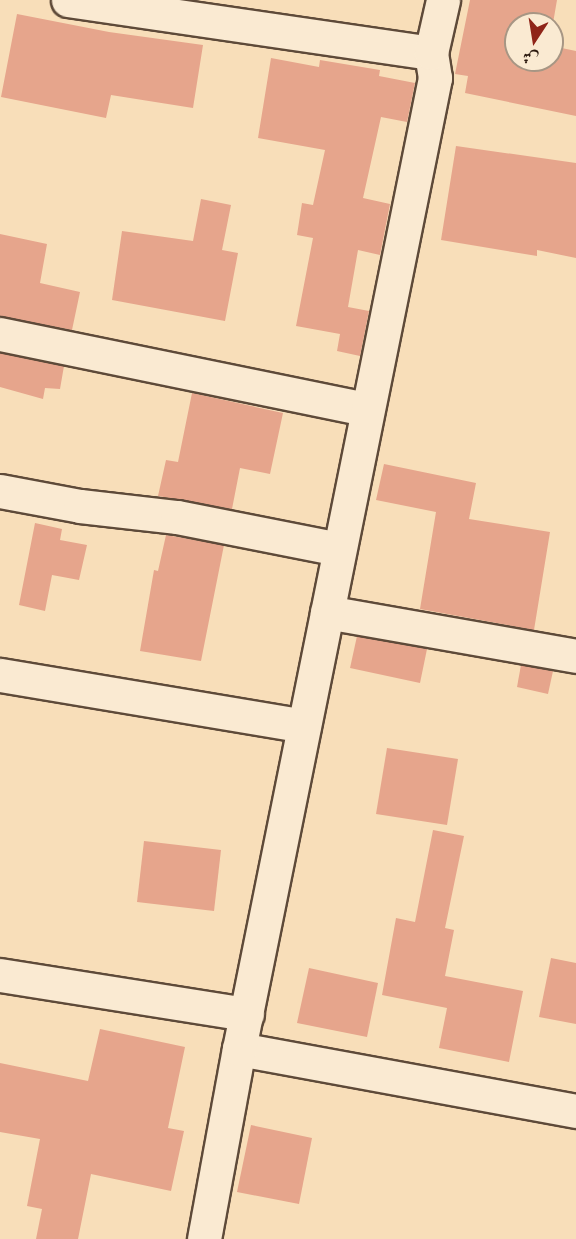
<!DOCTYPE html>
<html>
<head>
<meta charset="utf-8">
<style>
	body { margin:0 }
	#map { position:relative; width:576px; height:1239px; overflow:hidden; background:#f8deb9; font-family:"EB Garamond",Amiri,serif }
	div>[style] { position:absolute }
	.building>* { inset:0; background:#e6a58c }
	.roads { filter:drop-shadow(2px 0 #5e4a39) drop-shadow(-2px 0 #5e4a39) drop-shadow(0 2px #5e4a39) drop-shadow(0 -2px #5e4a39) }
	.street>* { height:33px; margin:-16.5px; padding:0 16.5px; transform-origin:16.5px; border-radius:16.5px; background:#faead2 }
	span { translate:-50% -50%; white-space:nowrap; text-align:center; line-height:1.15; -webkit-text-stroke:6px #faead2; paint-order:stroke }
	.north { position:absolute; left:504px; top:12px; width:60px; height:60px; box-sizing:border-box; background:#faead2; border:2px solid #a79684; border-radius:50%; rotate:192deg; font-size:16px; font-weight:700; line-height:24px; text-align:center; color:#2a180e }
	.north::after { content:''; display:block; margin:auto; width:21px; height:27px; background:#8f2418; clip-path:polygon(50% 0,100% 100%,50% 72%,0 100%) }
</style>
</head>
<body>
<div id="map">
	<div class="building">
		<div style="clip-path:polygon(470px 0,557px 0,552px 29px,552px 24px,516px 24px,516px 60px,552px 60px,552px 46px,576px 51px,576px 116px,465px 93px,468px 76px,455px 74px)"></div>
		<div style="clip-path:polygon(17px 14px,109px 32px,203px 45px,193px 108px,111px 95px,106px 118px,1px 97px)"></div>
		<div style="clip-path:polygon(271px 58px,319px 67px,320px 60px,380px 70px,379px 76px,415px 83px,407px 122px,381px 117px,363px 198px,390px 204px,380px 255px,358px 250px,348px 307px,369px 311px,360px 356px,337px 351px,340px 334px,296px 326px,313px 238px,297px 235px,302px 203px,313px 205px,325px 150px,258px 138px)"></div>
		<div style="clip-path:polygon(456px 146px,576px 163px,576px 258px,537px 250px,537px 256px,441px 240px)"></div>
		<div style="clip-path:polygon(201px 199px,231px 205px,222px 250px,238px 253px,225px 321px,112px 300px,122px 231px,193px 241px)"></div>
		<div style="clip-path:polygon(0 234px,47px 244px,40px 283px,80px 292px,72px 330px,0 316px)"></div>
		<div style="clip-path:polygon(0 353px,64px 366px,60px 389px,45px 388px,43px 399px,0 387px)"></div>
		<div style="clip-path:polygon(192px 393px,283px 413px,270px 474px,240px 468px,232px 509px,158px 496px,166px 460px,178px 462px)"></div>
		<div style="clip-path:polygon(384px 464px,476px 483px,469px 519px,550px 532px,534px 630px,420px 609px,436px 512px,376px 500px)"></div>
		<div style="clip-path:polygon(35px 523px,62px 529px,60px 540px,87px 545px,79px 580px,52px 575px,45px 611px,19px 605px)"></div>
		<div style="clip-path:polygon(166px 535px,224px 545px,201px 661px,140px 651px,154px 570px,158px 571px)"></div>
		<div style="clip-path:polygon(357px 636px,427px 649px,420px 683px,350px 668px)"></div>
		<div style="clip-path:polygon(521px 665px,553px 671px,548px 694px,517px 687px)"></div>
		<div style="clip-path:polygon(387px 748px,458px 759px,447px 825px,376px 814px)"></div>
		<div style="clip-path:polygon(433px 830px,464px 836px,445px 928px,454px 930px,445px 976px,523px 991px,509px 1062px,439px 1048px,447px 1008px,382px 995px,396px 918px,415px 922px)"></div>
		<div style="clip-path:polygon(144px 841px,221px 850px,214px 911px,137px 902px)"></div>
		<div style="clip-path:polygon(551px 958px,576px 963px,576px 1024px,539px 1017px)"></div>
		<div style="clip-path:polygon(309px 968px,378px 983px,367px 1037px,297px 1023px)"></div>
		<div style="clip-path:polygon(100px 1029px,185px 1047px,168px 1128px,184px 1131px,171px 1191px,91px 1174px,78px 1239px,36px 1239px,42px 1209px,27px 1206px,40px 1139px,0 1132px,0 1063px,88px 1081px)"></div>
		<div style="clip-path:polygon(251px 1125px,312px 1138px,299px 1204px,237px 1192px)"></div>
	</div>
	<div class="roads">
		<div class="street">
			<div style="left:68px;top:0;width:367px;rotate:8.3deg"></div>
			<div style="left:0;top:334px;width:374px;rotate:11.6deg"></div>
			<div style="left:0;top:491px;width:81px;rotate:10.6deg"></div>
			<div style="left:80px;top:506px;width:98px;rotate:6.5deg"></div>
			<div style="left:177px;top:517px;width:165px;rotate:11.2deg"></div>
			<div style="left:327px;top:612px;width:253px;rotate:10deg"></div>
			<div style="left:0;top:675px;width:308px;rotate:9.5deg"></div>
			<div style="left:0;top:975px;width:250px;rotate:9deg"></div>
			<div style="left:239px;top:1049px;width:343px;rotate:10.4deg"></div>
			<div style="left:204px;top:1239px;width:193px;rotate:-79.6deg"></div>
			<div style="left:239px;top:1049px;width:991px;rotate:-78.59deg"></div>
			<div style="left:435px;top:78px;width:25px;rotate:-99deg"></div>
			<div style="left:431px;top:53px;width:54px;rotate:-77.2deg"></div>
		</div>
	</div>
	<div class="north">ش</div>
</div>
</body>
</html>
